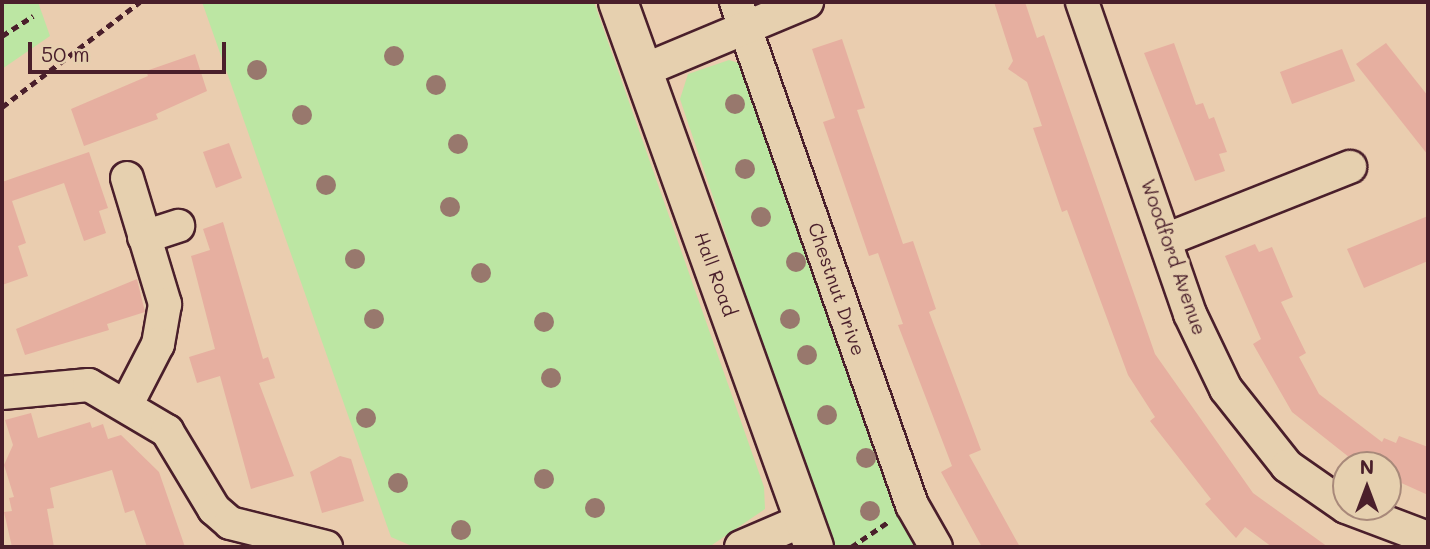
<!DOCTYPE html>
<html>
<head>
<meta charset="utf-8">
<style>
	body { margin:0 }
	#map { position:relative; width:1430px; height:549px; overflow:hidden; background:#eacdaf; font-family:Mali,sans-serif }
	div>[style] { position:absolute }
	.green>* { inset:0; background:#bce6a3 }
	.building>* { inset:0; background:#e6afa0 }
	.path>* { height:4.5px; margin-top:-2.25px; transform-origin:0; background:repeating-linear-gradient(90deg,#4a1f2b 0 7px,transparent 0 12px) }
	.roads { filter:drop-shadow(2px 0 #4a1f2b) drop-shadow(-2px 0 #4a1f2b) drop-shadow(0 2px #4a1f2b) drop-shadow(0 -2px #4a1f2b) }
	.street>* { height:32px; margin:-16px; padding:0 16px; transform-origin:16px; border-radius:16px; background:#e6d0af }
	.secondary>* { height:38px; margin:-19px; padding:0 19px; transform-origin:19px; border-radius:19px; background:#e6d0af }
	.trees>* { width:20px; height:20px; margin:-10px; border-radius:50%; background:#98786d }
	span { translate:-50% -50%; white-space:nowrap; text-align:center; line-height:1.15; -webkit-text-stroke:7px #e6d0af; paint-order:stroke }
	.street-label { font-size:19px; color:#4a1f2b }
	.frame { position:absolute; inset:0; border:4px solid #4a1f2b; pointer-events:none }
	.north { position:absolute; left:1332px; top:451px; width:70px; height:70px; box-sizing:border-box; background:#e6d0af; border:2px solid #a8897a; border-radius:50%; rotate:0deg; font-size:19px; font-weight:700; line-height:28px; text-align:center; color:#4a1f2b }
	.north::after { content:''; display:block; margin:auto; width:24px; height:32px; background:#4a1f2b; clip-path:polygon(50% 0,100% 100%,50% 72%,0 100%) }
	.scale { position:absolute; left:28px; top:42px; width:198px; height:32px; box-sizing:border-box; border:4px solid #4a1f2b; border-top:0; padding-left:9px; font-size:21px; line-height:24px; white-space:nowrap; color:#4a1f2b; -webkit-text-stroke:5px #e6d0af; paint-order:stroke }
</style>
</head>
<body>
<div id="map">
	<div class="green">
		<div style="clip-path:polygon(2px 2px,38px 2px,50px 36px,2px 69px)"></div>
		<div style="clip-path:polygon(202px 2px,594px 2px,764px 487px,765px 509px,709px 547px,414px 547px,391px 537px)"></div>
		<div style="clip-path:polygon(729px 60px,742px 64px,922px 547px,831px 547px,680px 99px,688px 74px)"></div>
	</div>
	<div class="building">
		<div style="clip-path:polygon(994px 2px,1025px 2px,1037px 38px,1044px 35px,1155px 354px,1253px 493px,1328px 547px,1272px 547px,1245px 527px,1236px 538px,1205px 504px,1211px 499px,1150px 421px,1155px 417px,1128px 375px,1067px 210px,1062px 212px,1033px 128px,1042px 126px,1027px 82px,1008px 69px,1013px 61px)"></div>
		<div style="clip-path:polygon(842px 39px,865px 108px,857px 110px,903px 244px,913px 241px,936px 309px,929px 312px,981px 450px,969px 455px,1020px 547px,982px 547px,941px 472px,952px 466px,898px 325px,903px 324px,878px 253px,869px 256px,823px 122px,835px 118px,812px 49px)"></div>
		<div style="clip-path:polygon(1174px 43px,1196px 105px,1203px 103px,1209px 119px,1214px 117px,1227px 152px,1219px 154px,1225px 171px,1195px 181px,1144px 53px)"></div>
		<div style="clip-path:polygon(1386px 43px,1428px 96px,1428px 155px,1356px 64px)"></div>
		<div style="clip-path:polygon(1342px 49px,1355px 81px,1292px 104px,1280px 72px)"></div>
		<div style="clip-path:polygon(195px 54px,207px 91px,156px 114px,158px 119px,84px 146px,71px 109px,148px 76px,146px 71px)"></div>
		<div style="clip-path:polygon(229px 143px,242px 178px,216px 188px,203px 152px)"></div>
		<div style="clip-path:polygon(89px 152px,108px 208px,99px 211px,106px 233px,84px 241px,64px 183px,12px 201px,26px 243px,18px 246px,28px 276px,2px 285px,2px 182px)"></div>
		<div style="clip-path:polygon(1428px 216px,1428px 261px,1364px 288px,1347px 249px)"></div>
		<div style="clip-path:polygon(223px 222px,263px 359px,268px 357px,275px 378px,259px 383px,294px 476px,251px 489px,220px 376px,197px 383px,189px 357px,215px 349px,191px 256px,210px 250px,203px 229px)"></div>
		<div style="clip-path:polygon(1255px 244px,1259px 252px,1272px 247px,1293px 297px,1281px 302px,1306px 353px,1299px 357px,1319px 394px,1382px 442px,1384px 438px,1396px 443px,1399px 436px,1428px 447px,1428px 495px,1388px 477px,1388px 465px,1359px 465px,1292px 412px,1253px 344px,1261px 339px,1225px 256px)"></div>
		<div style="clip-path:polygon(137px 279px,145px 312px,107px 324px,109px 330px,25px 355px,16px 329px)"></div>
		<div style="clip-path:polygon(31px 413px,38px 438px,90px 422px,92px 428px,103px 424px,108px 439px,121px 435px,159px 472px,185px 547px,147px 547px,134px 510px,125px 513px,112px 470px,50px 488px,54px 508px,47px 509px,54px 547px,12px 547px,4px 512px,12px 511px,9px 498px,14px 497px,4px 465px,13px 445px,5px 420px)"></div>
		<div style="clip-path:polygon(340px 456px,351px 459px,364px 501px,322px 513px,310px 472px)"></div>
	</div>
	<div class="path">
		<div style="left:2px;top:36px;width:37px;rotate:-33deg"></div>
		<div style="left:2px;top:107px;width:173px;rotate:-37.3deg"></div>
		<div style="left:851px;top:547px;width:45px;rotate:-34deg"></div>
	</div>
	<div class="roads">
		<div class="street">
			<div style="left:736px;top:2px;width:533px;rotate:70.72deg"></div>
			<div style="left:912px;top:505px;width:48px;rotate:60.3deg"></div>
			<div style="left:1082px;top:2px;width:330px;rotate:70.9deg"></div>
			<div style="left:1190px;top:314px;width:83px;rotate:64.4deg"></div>
			<div style="left:1226px;top:389px;width:98px;rotate:51.6deg"></div>
			<div style="left:1287px;top:466px;width:72px;rotate:34.8deg"></div>
			<div style="left:642px;top:71px;width:179px;rotate:-22.7deg"></div>
			<div style="left:127px;top:178px;width:132px;rotate:73.2deg"></div>
			<div style="left:165px;top:304px;width:41px;rotate:99.9deg"></div>
			<div style="left:158px;top:344px;width:68px;rotate:117.3deg"></div>
			<div style="left:144px;top:237px;width:36px;rotate:-18deg"></div>
			<div style="left:1168px;top:239px;width:196px;rotate:-21.6deg"></div>
			<div style="left:2px;top:393px;width:87px;rotate:-5.3deg"></div>
			<div style="left:89px;top:385px;width:91px;rotate:30.5deg"></div>
			<div style="left:167px;top:431px;width:91px;rotate:58.9deg"></div>
			<div style="left:214px;top:509px;width:21px;rotate:41deg"></div>
			<div style="left:230px;top:523px;width:99px;rotate:14deg"></div>
			<div style="left:1346px;top:507px;width:88px;rotate:20.7deg"></div>
			<div style="left:741px;top:547px;width:69px;rotate:-23.2deg"></div>
		</div>
		<div class="secondary">
			<div style="left:618px;top:2px;width:579px;rotate:70.22deg"></div>
		</div>
	</div>
	<div class="trees">
		<div style="left:394px;top:56px"></div>
		<div style="left:257px;top:70px"></div>
		<div style="left:436px;top:85px"></div>
		<div style="left:735px;top:104px"></div>
		<div style="left:302px;top:115px"></div>
		<div style="left:458px;top:144px"></div>
		<div style="left:745px;top:169px"></div>
		<div style="left:326px;top:185px"></div>
		<div style="left:450px;top:207px"></div>
		<div style="left:761px;top:217px"></div>
		<div style="left:355px;top:259px"></div>
		<div style="left:796px;top:262px"></div>
		<div style="left:481px;top:273px"></div>
		<div style="left:374px;top:319px"></div>
		<div style="left:790px;top:319px"></div>
		<div style="left:544px;top:322px"></div>
		<div style="left:807px;top:355px"></div>
		<div style="left:551px;top:378px"></div>
		<div style="left:827px;top:415px"></div>
		<div style="left:366px;top:418px"></div>
		<div style="left:866px;top:458px"></div>
		<div style="left:544px;top:479px"></div>
		<div style="left:398px;top:483px"></div>
		<div style="left:595px;top:508px"></div>
		<div style="left:870px;top:511px"></div>
		<div style="left:461px;top:530px"></div>
	</div>
	<div class="street-label">
		<span style="left:1174px;top:257px;rotate:71deg">Woodford Avenue</span>
		<span style="left:716px;top:274px;rotate:70deg">Hall Road</span>
		<span style="left:837px;top:289px;rotate:71deg">Chestnut Drive</span>
	</div>
	<div class="frame"></div>
	<div class="north">N</div>
	<div class="scale">50 m</div>
</div>
</body>
</html>
